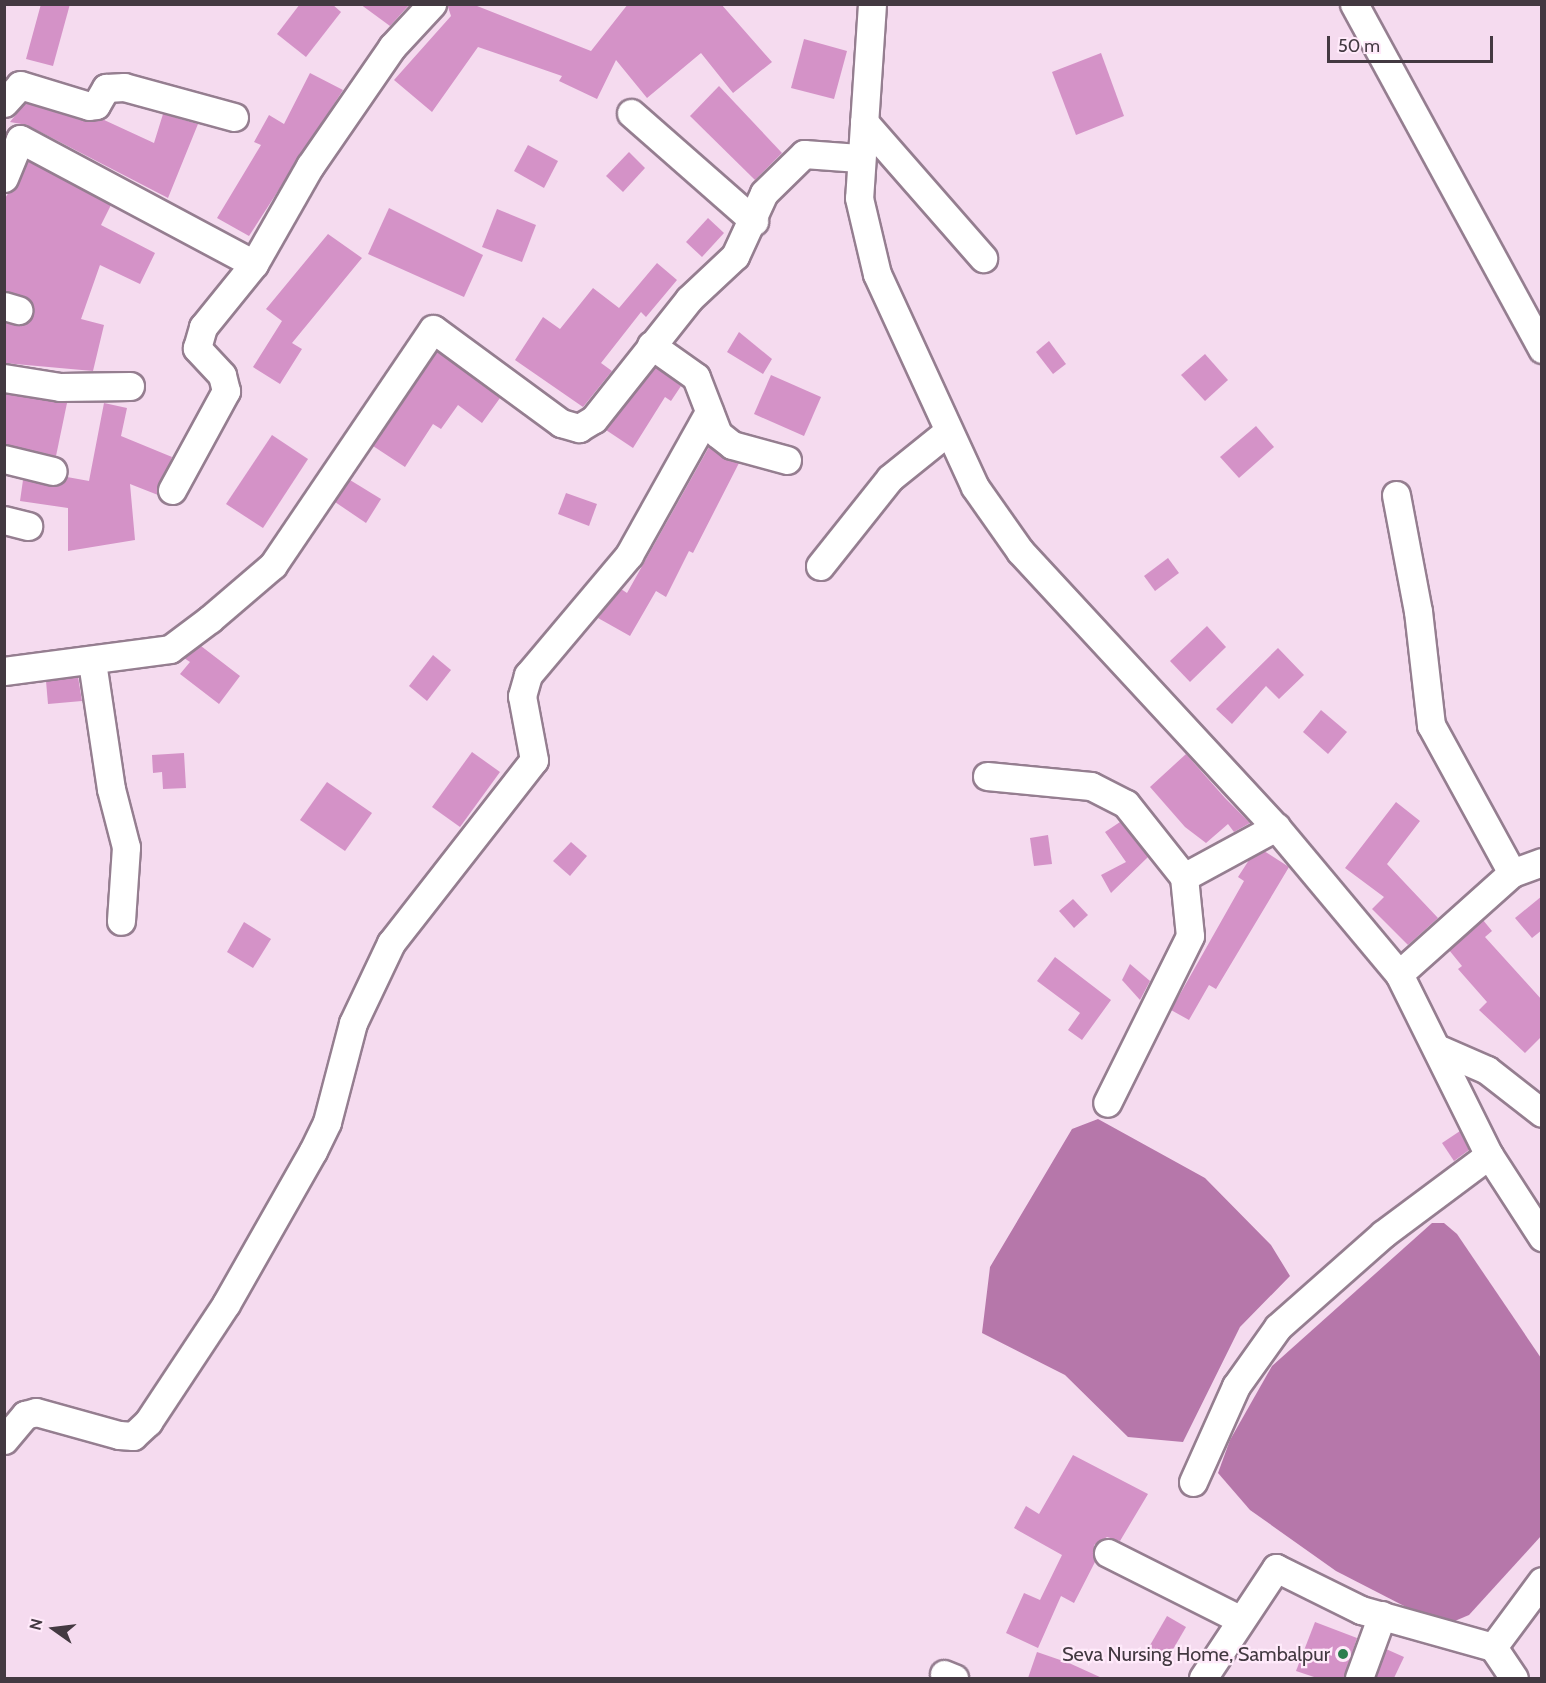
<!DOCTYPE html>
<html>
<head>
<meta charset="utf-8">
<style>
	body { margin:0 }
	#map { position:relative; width:1546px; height:1683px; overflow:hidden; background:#f5dbef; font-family:Cabin,sans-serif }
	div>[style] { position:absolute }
	.water>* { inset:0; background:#b677aa }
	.building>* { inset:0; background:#d492c7 }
	.roads { filter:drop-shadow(2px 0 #957e90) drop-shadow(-2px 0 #957e90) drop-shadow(0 2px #957e90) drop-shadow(0 -2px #957e90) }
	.minor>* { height:27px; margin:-13.5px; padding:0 13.5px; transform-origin:13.5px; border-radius:13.5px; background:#fff }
	.dots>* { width:16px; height:16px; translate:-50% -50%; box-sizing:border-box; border:3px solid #ffeafa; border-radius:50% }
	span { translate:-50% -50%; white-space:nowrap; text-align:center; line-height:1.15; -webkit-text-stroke:4.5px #ffeafa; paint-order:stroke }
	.poi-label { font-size:20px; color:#433941 }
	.right { translate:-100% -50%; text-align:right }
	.frame { position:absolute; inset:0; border:6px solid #433941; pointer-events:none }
	.north { position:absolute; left:24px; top:1599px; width:60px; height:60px; -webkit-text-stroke:4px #ffeafa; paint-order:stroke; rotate:284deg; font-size:16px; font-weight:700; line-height:24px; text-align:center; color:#433941 }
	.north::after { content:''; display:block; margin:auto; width:21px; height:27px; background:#433941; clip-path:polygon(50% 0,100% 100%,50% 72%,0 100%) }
	.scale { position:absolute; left:1327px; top:36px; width:166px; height:27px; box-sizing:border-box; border:3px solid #433941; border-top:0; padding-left:8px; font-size:18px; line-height:21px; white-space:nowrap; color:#433941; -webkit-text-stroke:4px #ffeafa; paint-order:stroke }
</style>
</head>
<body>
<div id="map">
	<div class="water">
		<div style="clip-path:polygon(1098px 1119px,1205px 1178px,1271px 1245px,1290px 1276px,1240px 1327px,1183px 1442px,1128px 1437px,1065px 1375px,982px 1333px,990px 1267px,1072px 1129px)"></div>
		<div style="clip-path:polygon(1432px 1223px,1444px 1223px,1457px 1234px,1541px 1358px,1541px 1536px,1469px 1615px,1443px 1626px,1336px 1571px,1250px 1510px,1218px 1473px,1230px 1440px,1272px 1366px)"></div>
	</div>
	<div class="building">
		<div style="clip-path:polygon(41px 4px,70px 4px,53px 66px,26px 59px)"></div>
		<div style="clip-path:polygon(300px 4px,332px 4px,341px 12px,306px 57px,277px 34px)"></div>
		<div style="clip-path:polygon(360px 4px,410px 4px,390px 26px)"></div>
		<div style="clip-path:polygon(447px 4px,472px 4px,591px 51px,628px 4px,721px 4px,772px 62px,733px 93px,701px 53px,647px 98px,616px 60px,597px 99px,559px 81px,562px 76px,478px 47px,432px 112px,394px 80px,451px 16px)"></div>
		<div style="clip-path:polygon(804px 39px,847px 51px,834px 99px,791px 88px)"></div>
		<div style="clip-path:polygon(1101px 53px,1124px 116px,1076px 135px,1052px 72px)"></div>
		<div style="clip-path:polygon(310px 73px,343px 90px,249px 236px,217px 218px,261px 145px,254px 142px,269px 115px,284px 124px)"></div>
		<div style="clip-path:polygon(719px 86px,782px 153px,755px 180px,690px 116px)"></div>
		<div style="clip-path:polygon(25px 103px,84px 121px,102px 119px,154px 143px,163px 114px,198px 124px,168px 198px,27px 125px,10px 122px)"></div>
		<div style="clip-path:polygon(528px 145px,558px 161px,544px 188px,514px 171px)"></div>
		<div style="clip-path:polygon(629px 152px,645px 168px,623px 192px,606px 176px)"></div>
		<div style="clip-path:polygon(28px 161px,111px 205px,101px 225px,155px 253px,140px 284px,100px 265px,81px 319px,104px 325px,93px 371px,4px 363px,4px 323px,22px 325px,33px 314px,29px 299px,4px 291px,4px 200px)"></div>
		<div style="clip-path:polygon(389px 208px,483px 255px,464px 297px,368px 254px)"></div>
		<div style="clip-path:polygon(497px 209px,536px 225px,522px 262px,482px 247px)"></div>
		<div style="clip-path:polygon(708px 218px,724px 233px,702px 257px,686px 242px)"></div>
		<div style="clip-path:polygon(328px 234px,362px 258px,292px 343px,302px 349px,280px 384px,253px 367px,282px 321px,266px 309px)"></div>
		<div style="clip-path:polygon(657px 263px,677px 280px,646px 317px,641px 312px,601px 363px,612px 371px,583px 407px,515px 360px,543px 317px,560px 329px,593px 288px,619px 308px)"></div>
		<div style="clip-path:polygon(739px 332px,772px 359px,763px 374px,727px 352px)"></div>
		<div style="clip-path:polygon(1049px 341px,1066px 364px,1053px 374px,1036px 352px)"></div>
		<div style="clip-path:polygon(437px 351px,500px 398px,482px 423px,458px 405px,441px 429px,433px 424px,405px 467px,373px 446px)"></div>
		<div style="clip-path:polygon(1205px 354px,1228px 380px,1205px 401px,1181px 375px)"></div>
		<div style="clip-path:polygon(655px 367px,681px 386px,671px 401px,665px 397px,633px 448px,606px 430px)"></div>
		<div style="clip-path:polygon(771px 375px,821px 397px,804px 436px,754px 414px)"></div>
		<div style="clip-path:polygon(4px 394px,67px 403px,56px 456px,4px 444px)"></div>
		<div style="clip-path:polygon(104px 403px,127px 408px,121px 436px,172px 457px,158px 495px,130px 484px,135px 540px,68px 551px,68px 508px,20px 501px,23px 480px,50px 486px,67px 477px,89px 481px)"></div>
		<div style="clip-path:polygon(1256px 426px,1274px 447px,1239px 478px,1220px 457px)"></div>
		<div style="clip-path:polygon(272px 435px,308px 459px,263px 528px,226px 504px)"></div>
		<div style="clip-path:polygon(709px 447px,739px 463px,693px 553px,689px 551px,666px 597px,656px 591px,630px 636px,598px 618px,621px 589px,627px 593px)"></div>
		<div style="clip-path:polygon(350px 480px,381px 499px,366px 523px,335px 502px)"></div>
		<div style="clip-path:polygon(566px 493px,597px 504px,589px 526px,558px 514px)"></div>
		<div style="clip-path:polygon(1168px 558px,1179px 573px,1155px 591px,1144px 576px)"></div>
		<div style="clip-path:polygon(1207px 626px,1226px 647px,1190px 682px,1170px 661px)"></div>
		<div style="clip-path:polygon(201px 646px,240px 676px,219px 704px,180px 674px,190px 662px,184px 658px)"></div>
		<div style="clip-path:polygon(1278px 648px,1304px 675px,1279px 699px,1266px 686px,1232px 724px,1216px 709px)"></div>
		<div style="clip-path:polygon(433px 655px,451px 670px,427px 701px,409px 686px)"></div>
		<div style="clip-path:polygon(78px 677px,82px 701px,48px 704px,46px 681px)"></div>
		<div style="clip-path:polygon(1321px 710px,1347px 732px,1328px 754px,1303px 732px)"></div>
		<div style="clip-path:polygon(472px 752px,500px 772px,460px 827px,432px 807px)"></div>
		<div style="clip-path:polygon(184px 753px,186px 788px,163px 789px,162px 772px,153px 773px,152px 755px)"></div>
		<div style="clip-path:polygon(1186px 754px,1225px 798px,1250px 823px,1234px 832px,1228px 824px,1206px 843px,1185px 827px,1150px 787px)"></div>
		<div style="clip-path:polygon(327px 782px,372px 813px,345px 851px,300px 820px)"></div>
		<div style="clip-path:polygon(1396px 802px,1420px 821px,1387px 864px,1438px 918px,1408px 945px,1372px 909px,1384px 897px,1345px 868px)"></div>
		<div style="clip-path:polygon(1120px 822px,1148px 857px,1111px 893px,1101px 875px,1126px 862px,1105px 832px)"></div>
		<div style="clip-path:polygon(1048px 835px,1052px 864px,1034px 866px,1030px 838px)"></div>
		<div style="clip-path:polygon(571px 842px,587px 856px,570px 876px,553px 861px)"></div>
		<div style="clip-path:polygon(1264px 851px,1289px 867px,1216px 989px,1209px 985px,1189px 1020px,1171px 1010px,1244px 881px,1238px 877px,1249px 860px)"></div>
		<div style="clip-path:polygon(1542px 896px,1542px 930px,1532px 938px,1515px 918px)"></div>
		<div style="clip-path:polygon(1073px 899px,1088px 915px,1074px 928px,1059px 911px)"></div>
		<div style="clip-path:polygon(1483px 920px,1492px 931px,1485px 937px,1542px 1000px,1542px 1036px,1525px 1053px,1479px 1010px,1487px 1002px,1458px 969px,1462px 966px,1449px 950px)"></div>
		<div style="clip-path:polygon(244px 922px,271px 939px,253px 968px,227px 952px)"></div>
		<div style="clip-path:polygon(1055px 957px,1111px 1000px,1082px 1040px,1068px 1030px,1080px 1013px,1037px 981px)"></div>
		<div style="clip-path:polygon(1130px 964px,1150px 981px,1140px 1000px,1122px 980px)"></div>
		<div style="clip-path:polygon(1460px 1131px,1469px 1150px,1454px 1161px,1442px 1143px)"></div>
		<div style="clip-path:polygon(1073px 1455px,1148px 1494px,1120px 1541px,1107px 1537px,1094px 1545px,1095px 1562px,1074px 1603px,1061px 1596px,1038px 1648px,1006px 1633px,1024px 1593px,1040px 1600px,1062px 1555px,1014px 1528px,1026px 1506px,1039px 1514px)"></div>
		<div style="clip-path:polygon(1167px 1616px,1186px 1627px,1168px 1658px,1149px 1647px)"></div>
		<div style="clip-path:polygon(1315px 1622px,1357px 1638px,1344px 1678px,1317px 1678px,1296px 1671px)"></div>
		<div style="clip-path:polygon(1386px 1649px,1404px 1657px,1394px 1678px,1376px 1678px)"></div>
		<div style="clip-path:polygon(1037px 1652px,1069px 1663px,1102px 1678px,1028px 1678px)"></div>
	</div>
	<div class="roads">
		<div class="minor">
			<div style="left:872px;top:4px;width:194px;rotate:93.8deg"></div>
			<div style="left:859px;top:198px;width:78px;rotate:76.7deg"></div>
			<div style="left:877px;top:274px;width:234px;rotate:65.3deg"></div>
			<div style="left:975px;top:487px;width:78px;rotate:54.9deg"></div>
			<div style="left:1020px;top:551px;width:376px;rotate:47.2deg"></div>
			<div style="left:1276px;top:827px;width:192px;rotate:50.1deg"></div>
			<div style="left:1399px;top:974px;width:202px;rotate:63.6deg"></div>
			<div style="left:1489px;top:1155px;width:98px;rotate:57.1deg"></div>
			<div style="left:1354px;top:4px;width:393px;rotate:61.4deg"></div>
			<div style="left:4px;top:103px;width:24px;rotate:-48deg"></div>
			<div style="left:20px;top:85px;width:72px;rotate:16.9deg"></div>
			<div style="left:89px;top:106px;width:7px;rotate:-8deg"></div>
			<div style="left:96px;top:105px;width:20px;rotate:-60deg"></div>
			<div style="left:106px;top:88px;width:18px;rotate:-3deg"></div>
			<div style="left:124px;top:87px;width:114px;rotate:15.3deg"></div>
			<div style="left:631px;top:113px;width:164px;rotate:41.3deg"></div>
			<div style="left:864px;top:122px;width:181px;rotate:48.8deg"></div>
			<div style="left:4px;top:178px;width:42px;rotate:-67.7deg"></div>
			<div style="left:20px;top:139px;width:265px;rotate:28.1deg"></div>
			<div style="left:4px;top:306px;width:15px;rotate:16deg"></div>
			<div style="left:651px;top:345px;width:55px;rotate:35.4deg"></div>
			<div style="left:696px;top:377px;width:61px;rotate:68.9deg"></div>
			<div style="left:718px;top:434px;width:18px;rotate:38deg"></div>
			<div style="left:732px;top:445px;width:57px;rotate:15.3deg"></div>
			<div style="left:4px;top:378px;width:57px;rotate:9.1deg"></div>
			<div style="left:60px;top:387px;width:70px;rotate:-0.8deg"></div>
			<div style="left:4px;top:459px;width:50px;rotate:13.8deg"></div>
			<div style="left:172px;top:490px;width:113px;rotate:-61.4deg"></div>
			<div style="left:226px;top:391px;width:16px;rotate:-104deg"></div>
			<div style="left:222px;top:375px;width:37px;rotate:-133deg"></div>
			<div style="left:197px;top:348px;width:22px;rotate:-74deg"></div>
			<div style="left:203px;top:327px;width:81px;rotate:-51deg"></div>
			<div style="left:254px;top:264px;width:113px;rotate:-60.3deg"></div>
			<div style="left:310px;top:166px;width:145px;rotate:-55.4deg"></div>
			<div style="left:392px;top:47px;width:59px;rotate:-47.1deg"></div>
			<div style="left:1396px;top:495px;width:118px;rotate:79.3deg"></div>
			<div style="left:1418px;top:611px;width:115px;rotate:83.5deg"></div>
			<div style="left:1431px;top:725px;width:169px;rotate:61.3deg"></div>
			<div style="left:4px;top:520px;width:25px;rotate:14deg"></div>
			<div style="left:820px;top:566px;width:112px;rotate:-51.5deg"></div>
			<div style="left:890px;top:478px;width:73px;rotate:-38.9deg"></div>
			<div style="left:92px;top:662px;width:128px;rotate:81.5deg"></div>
			<div style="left:111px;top:789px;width:60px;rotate:75.5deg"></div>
			<div style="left:126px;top:847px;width:74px;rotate:93.9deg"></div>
			<div style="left:4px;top:671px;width:167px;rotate:-7.5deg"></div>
			<div style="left:170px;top:649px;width:50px;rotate:-36.9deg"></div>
			<div style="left:210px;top:619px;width:83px;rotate:-40.6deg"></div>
			<div style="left:273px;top:565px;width:285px;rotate:-55.9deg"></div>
			<div style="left:433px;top:329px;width:159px;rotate:36.3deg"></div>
			<div style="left:561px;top:423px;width:19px;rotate:16deg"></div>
			<div style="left:579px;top:428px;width:17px;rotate:-31deg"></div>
			<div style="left:594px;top:419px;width:153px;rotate:-51.6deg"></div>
			<div style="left:689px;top:299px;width:63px;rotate:-43.1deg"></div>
			<div style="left:735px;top:256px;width:69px;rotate:-65.3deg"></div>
			<div style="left:764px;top:193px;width:56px;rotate:-44.3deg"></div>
			<div style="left:804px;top:154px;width:55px;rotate:4.2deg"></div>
			<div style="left:987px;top:776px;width:104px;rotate:5.5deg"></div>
			<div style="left:1091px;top:786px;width:39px;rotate:27deg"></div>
			<div style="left:1126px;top:804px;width:93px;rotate:51.5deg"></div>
			<div style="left:1184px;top:877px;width:59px;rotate:84.2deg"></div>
			<div style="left:1190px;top:936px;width:186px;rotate:116.4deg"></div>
			<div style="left:1184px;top:877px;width:105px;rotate:-28.5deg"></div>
			<div style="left:1399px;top:974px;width:152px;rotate:-41.8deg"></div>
			<div style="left:1512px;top:873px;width:32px;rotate:-20deg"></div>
			<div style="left:1441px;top:1050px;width:50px;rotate:23.5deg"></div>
			<div style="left:1487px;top:1070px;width:70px;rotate:38deg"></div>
			<div style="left:4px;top:1440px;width:33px;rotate:-50deg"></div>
			<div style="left:25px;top:1415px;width:11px;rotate:-15deg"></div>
			<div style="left:36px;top:1412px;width:86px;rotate:15.5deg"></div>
			<div style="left:119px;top:1435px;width:14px;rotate:4deg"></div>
			<div style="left:133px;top:1436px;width:21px;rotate:-43deg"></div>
			<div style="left:148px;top:1422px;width:141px;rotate:-56.5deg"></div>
			<div style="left:226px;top:1304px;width:176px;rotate:-60.4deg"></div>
			<div style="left:313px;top:1151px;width:32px;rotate:-64deg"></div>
			<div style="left:327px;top:1122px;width:102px;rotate:-75.3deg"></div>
			<div style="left:353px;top:1023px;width:89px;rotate:-64.6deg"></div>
			<div style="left:391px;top:943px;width:232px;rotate:-52deg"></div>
			<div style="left:534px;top:760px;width:65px;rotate:-100.6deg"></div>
			<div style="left:522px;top:696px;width:22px;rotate:-74deg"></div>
			<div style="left:528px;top:675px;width:157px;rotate:-49.9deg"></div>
			<div style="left:629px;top:555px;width:164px;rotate:-60.8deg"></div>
			<div style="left:1193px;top:1482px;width:105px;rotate:-65.9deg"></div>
			<div style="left:1236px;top:1386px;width:72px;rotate:-54.6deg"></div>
			<div style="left:1278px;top:1327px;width:140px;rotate:-41.5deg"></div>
			<div style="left:1383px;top:1234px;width:132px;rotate:-36.7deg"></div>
			<div style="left:1108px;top:1553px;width:147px;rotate:26.7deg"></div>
			<div style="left:1493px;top:1647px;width:82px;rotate:-53.4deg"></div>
			<div style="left:944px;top:1674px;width:11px;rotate:22deg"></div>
			<div style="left:1203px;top:1678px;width:132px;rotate:-56.4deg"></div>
			<div style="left:1276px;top:1568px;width:95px;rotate:26.3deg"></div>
			<div style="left:1361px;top:1610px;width:137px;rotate:15.7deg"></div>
			<div style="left:1493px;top:1647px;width:37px;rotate:56deg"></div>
			<div style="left:1359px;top:1678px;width:67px;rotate:-69.9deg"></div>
		</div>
	</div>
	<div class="dots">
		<div style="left:1343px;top:1654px;background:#2e7e4f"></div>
	</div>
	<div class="poi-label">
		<span class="right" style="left:1330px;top:1654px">Seva Nursing Home, Sambalpur</span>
	</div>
	<div class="frame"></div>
	<div class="north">N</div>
	<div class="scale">50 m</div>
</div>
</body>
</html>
